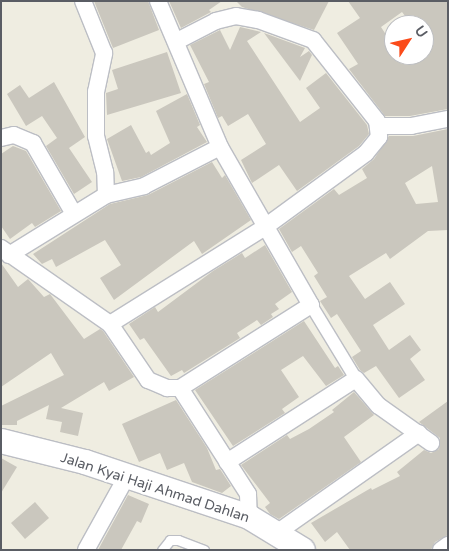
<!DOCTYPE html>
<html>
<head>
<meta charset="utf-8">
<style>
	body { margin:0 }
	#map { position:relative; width:449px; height:551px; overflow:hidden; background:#efede1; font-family:"Varela Round",sans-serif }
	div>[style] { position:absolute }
	.building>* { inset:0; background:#cac7be }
	.roads { filter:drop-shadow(1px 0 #bcbec4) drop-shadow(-1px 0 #bcbec4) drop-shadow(0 1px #bcbec4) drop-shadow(0 -1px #bcbec4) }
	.service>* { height:9px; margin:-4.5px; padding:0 4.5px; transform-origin:4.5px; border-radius:4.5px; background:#fff }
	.pedestrian>* { height:12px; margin:-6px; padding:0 6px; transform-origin:6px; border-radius:6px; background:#fff }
	.minor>* { height:16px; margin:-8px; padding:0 8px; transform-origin:8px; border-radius:8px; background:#fff }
	.secondary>* { height:24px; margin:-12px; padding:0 12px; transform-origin:12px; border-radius:12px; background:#fff }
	span { translate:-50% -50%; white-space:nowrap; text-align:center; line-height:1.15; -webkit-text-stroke:5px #fff; paint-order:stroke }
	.street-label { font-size:14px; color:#5a5d64 }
	.frame { position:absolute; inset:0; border:2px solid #5a5d64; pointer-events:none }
	.north { position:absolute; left:384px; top:15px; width:50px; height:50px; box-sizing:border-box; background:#fff; border:1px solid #bdbec1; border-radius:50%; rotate:55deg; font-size:14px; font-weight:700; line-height:20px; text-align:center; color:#5a5d64 }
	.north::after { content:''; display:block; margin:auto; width:18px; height:22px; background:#fb4b1a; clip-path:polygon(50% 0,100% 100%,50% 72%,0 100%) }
</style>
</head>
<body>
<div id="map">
	<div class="building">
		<div style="clip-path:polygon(94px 1px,148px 1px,159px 30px,113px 48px)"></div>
		<div style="clip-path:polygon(169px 1px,222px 1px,209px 10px,211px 12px,181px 28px)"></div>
		<div style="clip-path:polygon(236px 1px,329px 1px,314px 30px,242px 7px)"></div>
		<div style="clip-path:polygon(evenodd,348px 1px,448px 1px,448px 109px,410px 116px,385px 116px,349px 69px,358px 64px,337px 33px,360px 18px,348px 1px,402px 12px,412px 25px,424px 25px,424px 55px,394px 55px,394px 47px,381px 27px,402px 12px)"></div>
		<div style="clip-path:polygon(240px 27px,261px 32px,247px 41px,300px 122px,320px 108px,306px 88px,326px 73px,367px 125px,369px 134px,359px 146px,297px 191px,279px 165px,252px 183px,241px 160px,266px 144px,248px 114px,228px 126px,222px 116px,218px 118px,204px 84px,209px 82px,190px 45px,220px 30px,230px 50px)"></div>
		<div style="clip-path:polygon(264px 33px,305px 48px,300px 57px,309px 51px,312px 55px,300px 81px)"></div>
		<div style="clip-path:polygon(167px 52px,181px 93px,107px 115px,106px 93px,118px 89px,112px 70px)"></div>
		<div style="clip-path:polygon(54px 82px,85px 137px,69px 148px,92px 182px,74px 194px,46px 146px,57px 138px,42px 116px,26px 126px,7px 94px,20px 85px,29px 98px)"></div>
		<div style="clip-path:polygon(187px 94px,200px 125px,197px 127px,207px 142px,141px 177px,122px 181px,107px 139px,131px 125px,146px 153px,149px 151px,151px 155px,170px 143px,156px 111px)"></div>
		<div style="clip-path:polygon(evenodd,448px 129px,448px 230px,428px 231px,390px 259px,386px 253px,349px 276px,365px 299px,390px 282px,405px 304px,373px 325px,389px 350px,410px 335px,421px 350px,410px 359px,425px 380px,399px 398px,376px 366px,364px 373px,360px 370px,352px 357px,361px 351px,337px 314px,331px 318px,320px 301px,327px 297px,314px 276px,318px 273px,301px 246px,292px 252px,279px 229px,334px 189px,339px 195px,367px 178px,362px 169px,374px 159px,389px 136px,413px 136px,448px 129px,432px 166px,438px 202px,416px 204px,405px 183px,432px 166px)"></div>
		<div style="clip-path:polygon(13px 146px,26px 151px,61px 211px,35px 227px,32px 223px,10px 239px,1px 226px,1px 154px)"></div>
		<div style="clip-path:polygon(212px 162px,222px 178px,225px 175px,251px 220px,202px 254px,194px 241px,114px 300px,100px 278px,121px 265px,105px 240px,56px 267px,52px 259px,42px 264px,33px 254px,110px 204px,148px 195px)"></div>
		<div style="clip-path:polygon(265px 245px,292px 292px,275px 304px,279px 309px,271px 314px,273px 317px,261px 325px,257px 320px,237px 333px,240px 338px,184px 373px,182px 370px,171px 376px,144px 338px,140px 340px,129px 324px,155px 307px,158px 312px,213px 271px,242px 253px,245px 258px)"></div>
		<div style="clip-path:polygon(1px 263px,18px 287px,28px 279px,44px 297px,50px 294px,84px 339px,100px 329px,103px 331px,134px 377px,109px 391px,104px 382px,61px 408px,83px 413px,78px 436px,60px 432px,62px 422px,46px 419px,49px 405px,17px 421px,17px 425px,1px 425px,1px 406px,64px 375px,51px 353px,1px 387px)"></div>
		<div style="clip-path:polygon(304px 321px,335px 368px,338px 366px,344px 375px,326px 386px,303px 356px,281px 370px,299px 397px,282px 409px,285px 413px,233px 446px,195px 390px)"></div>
		<div style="clip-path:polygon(354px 392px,374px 415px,344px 437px,361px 462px,279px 519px,270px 514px,265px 507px,270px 503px,241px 465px,287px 435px,290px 439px,309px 429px,334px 412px,332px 410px)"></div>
		<div style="clip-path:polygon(176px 400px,207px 448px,216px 470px,220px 469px,231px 486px,222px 493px,192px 482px,184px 463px,167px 470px,160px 453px,139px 462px,122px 424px)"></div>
		<div style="clip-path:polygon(448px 401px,448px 535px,435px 542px,431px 550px,350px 550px,337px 532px,325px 542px,311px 523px,371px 488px,372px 490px,400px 476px,397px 472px,424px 450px,431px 453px,439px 449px,440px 438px,419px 422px)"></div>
		<div style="clip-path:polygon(1px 458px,17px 467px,1px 493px)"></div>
		<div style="clip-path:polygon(128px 495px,149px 504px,141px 523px,137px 521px,121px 550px,98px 550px)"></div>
		<div style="clip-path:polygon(35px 502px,49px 518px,25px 539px,11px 523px)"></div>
	</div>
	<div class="roads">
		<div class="service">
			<div style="left:162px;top:550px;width:13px;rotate:-51deg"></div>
			<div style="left:170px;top:540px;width:8px"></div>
			<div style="left:178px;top:540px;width:28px;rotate:21deg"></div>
		</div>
		<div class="pedestrian">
			<div style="left:311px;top:305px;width:87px;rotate:58.7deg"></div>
		</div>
		<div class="minor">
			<div style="left:158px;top:1px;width:159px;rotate:67deg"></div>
			<div style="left:220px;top:147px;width:182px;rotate:60.1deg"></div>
			<div style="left:311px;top:305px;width:155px;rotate:147.6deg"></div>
			<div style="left:379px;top:126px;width:32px"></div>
			<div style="left:411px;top:126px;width:38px;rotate:-11deg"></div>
			<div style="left:1px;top:138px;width:13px;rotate:-13deg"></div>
			<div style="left:14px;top:135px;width:21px;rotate:23deg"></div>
			<div style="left:33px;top:143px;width:82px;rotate:60deg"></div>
			<div style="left:106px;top:195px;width:39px;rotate:-13deg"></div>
			<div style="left:144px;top:186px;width:85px;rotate:-27.2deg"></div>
			<div style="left:1px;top:248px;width:133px;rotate:34.9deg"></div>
			<div style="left:110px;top:324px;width:68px;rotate:55.8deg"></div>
			<div style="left:148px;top:380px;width:21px;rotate:23deg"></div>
			<div style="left:167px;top:388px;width:13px"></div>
			<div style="left:180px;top:388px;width:126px;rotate:57.3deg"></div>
			<div style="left:248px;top:494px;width:23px;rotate:88deg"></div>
			<div style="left:9px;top:255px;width:114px;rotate:-31.7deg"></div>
			<div style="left:106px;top:195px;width:23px;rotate:-92deg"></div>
			<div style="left:105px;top:172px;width:37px;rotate:-104deg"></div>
			<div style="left:96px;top:136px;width:44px;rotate:-90deg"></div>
			<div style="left:96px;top:92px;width:40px;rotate:-78deg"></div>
			<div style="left:104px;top:53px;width:56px;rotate:-112deg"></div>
			<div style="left:110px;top:324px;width:183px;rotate:-32deg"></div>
			<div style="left:265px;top:227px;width:125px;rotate:-36.2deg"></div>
			<div style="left:366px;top:153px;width:21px;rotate:-51deg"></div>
			<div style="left:379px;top:137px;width:16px;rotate:-97deg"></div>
			<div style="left:377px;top:121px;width:103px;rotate:-128.3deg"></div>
			<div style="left:313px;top:40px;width:59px;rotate:-160deg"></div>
			<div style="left:258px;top:20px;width:22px;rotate:-170deg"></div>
			<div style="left:236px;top:16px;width:21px;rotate:166deg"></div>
			<div style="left:216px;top:21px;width:44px;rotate:152.9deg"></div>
			<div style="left:227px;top:462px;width:153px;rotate:-32.8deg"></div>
			<div style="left:356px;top:379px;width:35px;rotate:50deg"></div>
			<div style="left:379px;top:406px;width:64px;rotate:35.4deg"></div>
			<div style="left:278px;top:532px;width:172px;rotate:-35.1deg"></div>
			<div style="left:86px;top:550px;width:85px;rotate:-61deg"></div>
			<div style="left:441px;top:550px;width:9px;rotate:-36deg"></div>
		</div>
		<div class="secondary">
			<div style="left:1px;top:441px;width:87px;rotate:14deg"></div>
			<div style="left:85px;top:462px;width:173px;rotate:18.5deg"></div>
			<div style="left:249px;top:517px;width:63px;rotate:31.4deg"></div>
		</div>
	</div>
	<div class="street-label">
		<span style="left:155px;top:488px;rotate:18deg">Jalan Kyai Haji Ahmad Dahlan</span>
	</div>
	<div class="frame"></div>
	<div class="north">U</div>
</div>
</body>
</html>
